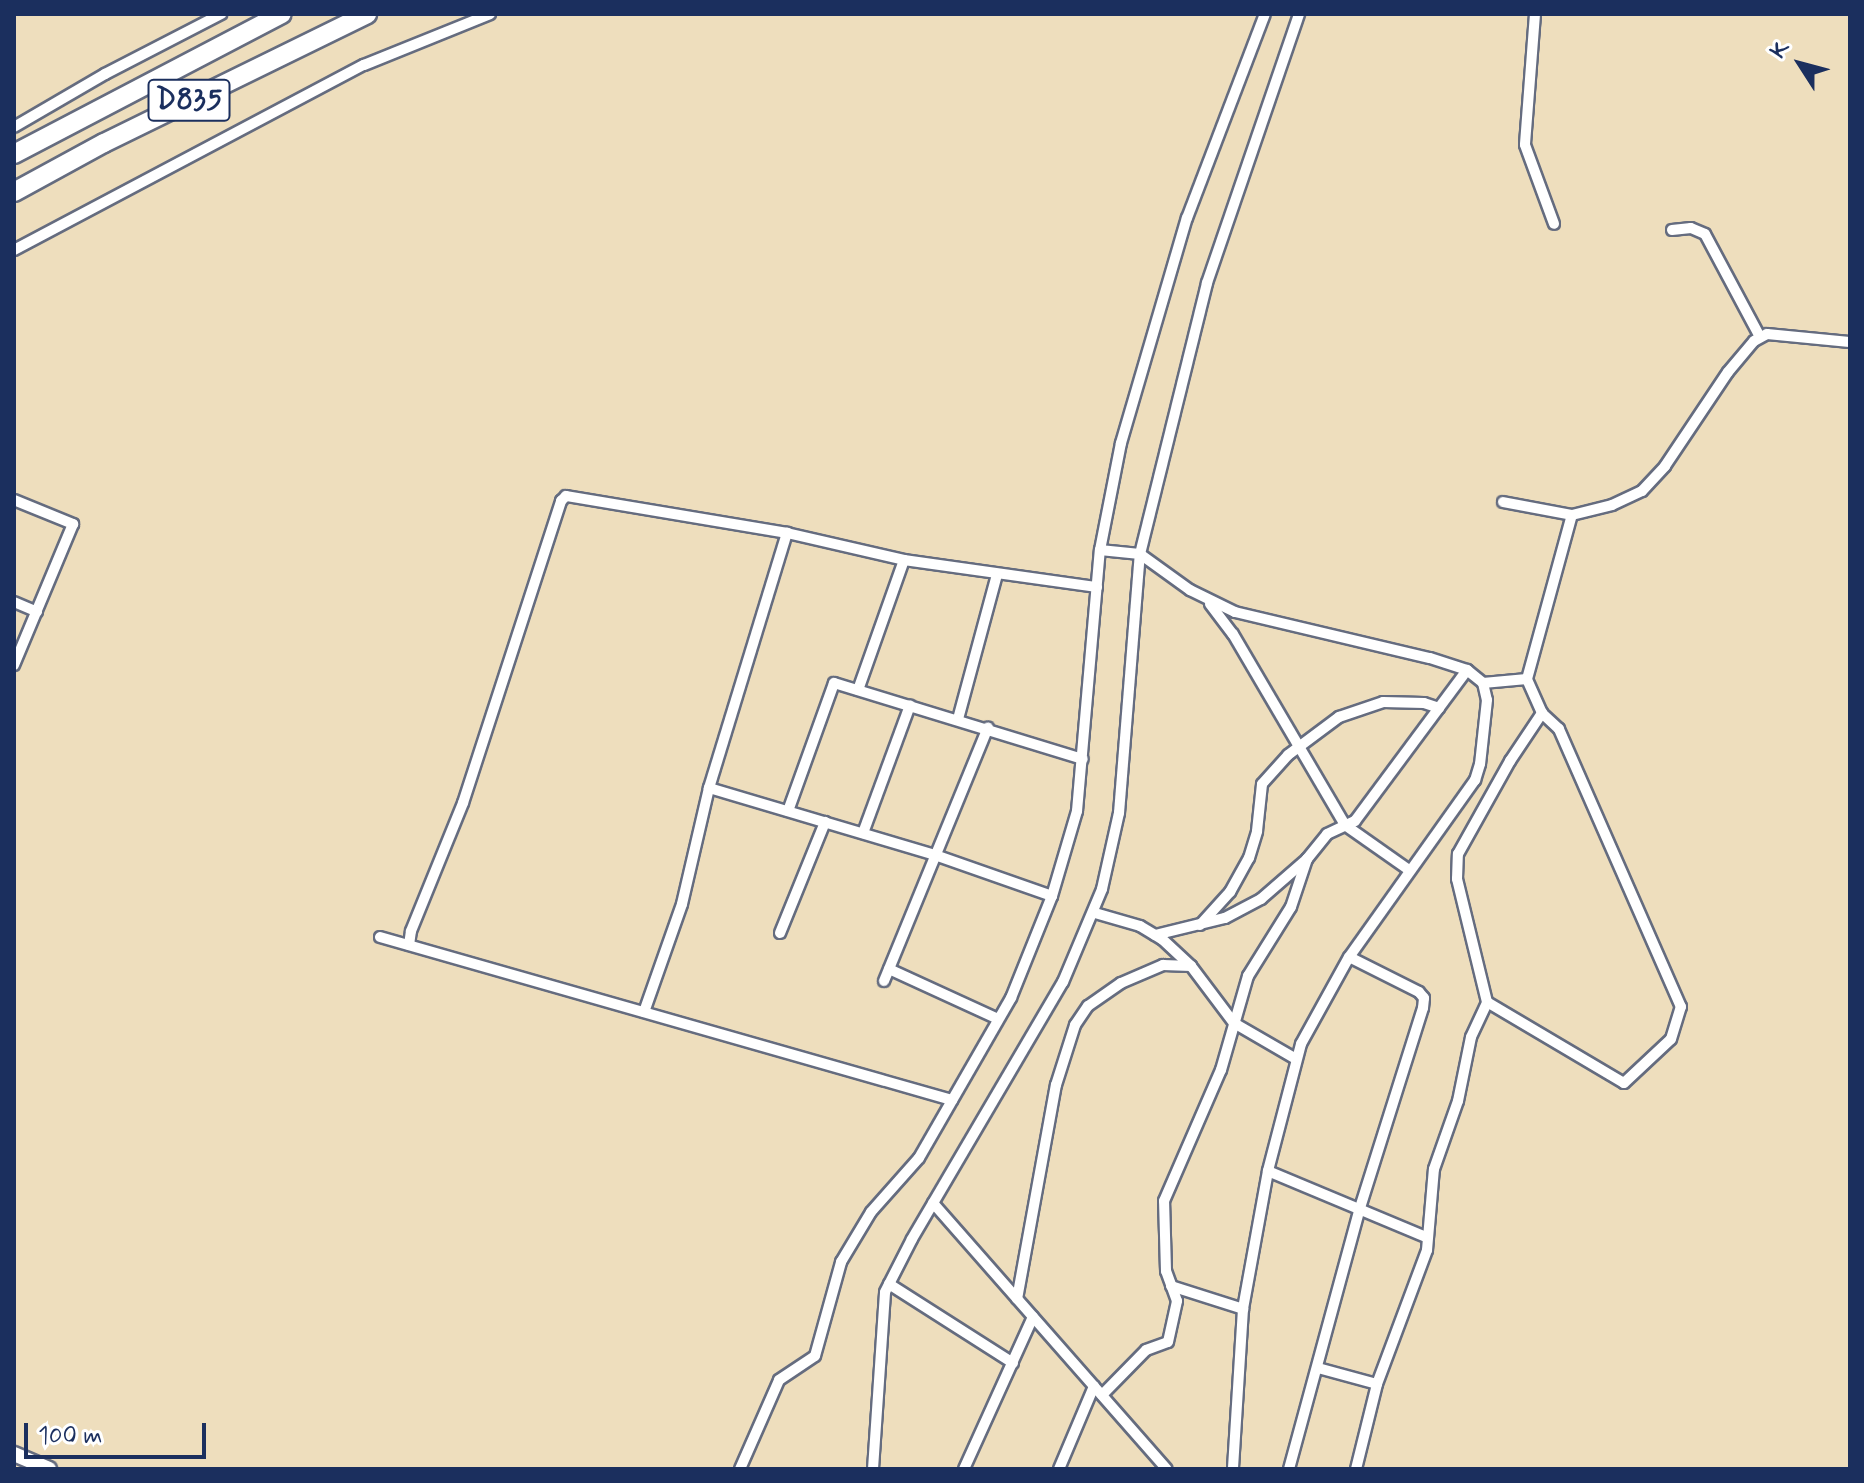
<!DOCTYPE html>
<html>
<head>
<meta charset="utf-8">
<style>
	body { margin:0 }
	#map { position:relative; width:1864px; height:1483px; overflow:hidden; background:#eedebd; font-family:Mynerve,sans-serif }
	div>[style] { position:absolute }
	.roads { filter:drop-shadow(2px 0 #656c7f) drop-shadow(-2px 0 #656c7f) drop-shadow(0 2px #656c7f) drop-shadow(0 -2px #656c7f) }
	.minor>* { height:10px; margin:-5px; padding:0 5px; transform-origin:5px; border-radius:5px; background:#fff }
	.secondary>* { height:14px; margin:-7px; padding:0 7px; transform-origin:7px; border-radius:7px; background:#fff }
	.trunk>* { height:18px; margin:-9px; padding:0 9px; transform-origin:9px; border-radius:9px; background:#fff }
	span { translate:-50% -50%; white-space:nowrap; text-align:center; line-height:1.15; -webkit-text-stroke:8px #fff; paint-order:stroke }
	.shield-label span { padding:2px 6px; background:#fff; border:2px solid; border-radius:6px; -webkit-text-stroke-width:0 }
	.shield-label { font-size:30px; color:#1b2f5e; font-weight:700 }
	.frame { position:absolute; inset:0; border:16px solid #1b2f5e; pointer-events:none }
	.north { position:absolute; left:1760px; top:24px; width:80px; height:80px; -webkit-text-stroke:6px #fff; paint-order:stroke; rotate:306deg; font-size:22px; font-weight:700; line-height:32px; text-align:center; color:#1b2f5e }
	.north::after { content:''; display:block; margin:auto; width:28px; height:36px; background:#1b2f5e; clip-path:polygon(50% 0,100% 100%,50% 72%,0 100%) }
	.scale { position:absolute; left:24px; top:1423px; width:182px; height:36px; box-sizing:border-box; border:4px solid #1b2f5e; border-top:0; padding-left:10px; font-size:24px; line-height:28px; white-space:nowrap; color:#1b2f5e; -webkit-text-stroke:6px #fff; paint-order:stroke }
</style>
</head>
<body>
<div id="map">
	<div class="roads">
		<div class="minor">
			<div style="left:1535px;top:14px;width:131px;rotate:94.4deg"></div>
			<div style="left:1525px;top:145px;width:84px;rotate:69.8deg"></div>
			<div style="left:14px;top:127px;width:105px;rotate:-30.2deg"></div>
			<div style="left:105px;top:74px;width:131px;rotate:-27.3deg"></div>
			<div style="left:1672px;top:230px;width:19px;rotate:-6deg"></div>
			<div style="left:1691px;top:228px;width:15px;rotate:23deg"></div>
			<div style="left:1705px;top:234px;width:117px;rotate:61.9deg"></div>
			<div style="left:14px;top:250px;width:396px;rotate:-27.9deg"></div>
			<div style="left:364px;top:65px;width:136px;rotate:-22deg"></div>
			<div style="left:14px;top:500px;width:64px;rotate:22.1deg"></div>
			<div style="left:73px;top:524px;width:153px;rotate:112.7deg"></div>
			<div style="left:1503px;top:502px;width:70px;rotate:10.7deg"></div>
			<div style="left:1100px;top:550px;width:40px;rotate:5.7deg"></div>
			<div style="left:1140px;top:554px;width:62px;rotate:35.8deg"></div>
			<div style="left:1190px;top:590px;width:50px;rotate:26.1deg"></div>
			<div style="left:1235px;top:612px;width:200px;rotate:13.3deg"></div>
			<div style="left:1430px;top:658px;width:39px;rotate:18deg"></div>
			<div style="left:1467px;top:670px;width:21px;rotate:39deg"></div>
			<div style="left:1483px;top:683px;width:17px;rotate:77deg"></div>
			<div style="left:1487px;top:700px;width:64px;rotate:96.2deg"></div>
			<div style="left:1480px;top:764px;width:17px;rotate:107deg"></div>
			<div style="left:1475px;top:780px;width:217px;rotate:125.4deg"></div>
			<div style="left:1349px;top:957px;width:99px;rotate:118.9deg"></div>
			<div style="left:1301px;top:1044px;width:131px;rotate:104.6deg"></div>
			<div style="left:1268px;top:1171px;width:140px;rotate:100.3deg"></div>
			<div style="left:1243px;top:1309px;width:160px;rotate:93.6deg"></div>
			<div style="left:14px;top:602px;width:25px;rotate:23deg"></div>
			<div style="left:1210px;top:604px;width:38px;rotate:53deg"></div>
			<div style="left:1233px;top:634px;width:221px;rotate:59.6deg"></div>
			<div style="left:1345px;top:825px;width:78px;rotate:35.1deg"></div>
			<div style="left:1483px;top:683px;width:44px;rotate:-5.2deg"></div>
			<div style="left:1527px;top:679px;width:170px;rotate:-74.7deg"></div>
			<div style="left:1572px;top:515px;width:41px;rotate:-14deg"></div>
			<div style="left:1612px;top:505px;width:33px;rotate:-25deg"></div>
			<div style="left:1642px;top:491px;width:34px;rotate:-47deg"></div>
			<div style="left:1665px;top:466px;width:113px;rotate:-56.2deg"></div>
			<div style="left:1728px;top:372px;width:40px;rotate:-50deg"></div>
			<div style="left:1754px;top:341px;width:15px;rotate:-28deg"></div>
			<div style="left:1767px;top:334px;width:83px;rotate:5.5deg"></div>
			<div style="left:858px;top:690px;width:138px;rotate:-70.5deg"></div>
			<div style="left:958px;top:719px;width:150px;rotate:-74.9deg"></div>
			<div style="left:709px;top:788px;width:236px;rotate:16.5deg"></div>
			<div style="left:935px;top:855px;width:124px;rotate:19.3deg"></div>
			<div style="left:788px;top:811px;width:136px;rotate:-70.2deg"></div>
			<div style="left:834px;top:683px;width:260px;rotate:17deg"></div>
			<div style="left:863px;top:833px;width:136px;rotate:-69.8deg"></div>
			<div style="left:1095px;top:913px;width:47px;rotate:16.1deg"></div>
			<div style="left:1140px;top:926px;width:26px;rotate:31deg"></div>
			<div style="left:1162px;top:939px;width:40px;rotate:43deg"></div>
			<div style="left:1191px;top:966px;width:71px;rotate:53deg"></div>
			<div style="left:1234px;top:1023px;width:72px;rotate:30.1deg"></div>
			<div style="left:1200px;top:925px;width:45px;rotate:-47.7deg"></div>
			<div style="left:1230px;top:892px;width:39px;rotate:-61deg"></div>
			<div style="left:1249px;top:858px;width:28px;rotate:-73deg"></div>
			<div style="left:1257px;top:831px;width:47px;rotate:-83.9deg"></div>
			<div style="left:1262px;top:784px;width:39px;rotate:-48deg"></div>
			<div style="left:1288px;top:755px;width:64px;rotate:-36.7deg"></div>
			<div style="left:1339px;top:717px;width:46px;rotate:-18.8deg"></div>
			<div style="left:1383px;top:702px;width:41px;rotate:1.4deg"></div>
			<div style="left:1424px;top:703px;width:16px;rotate:18deg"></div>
			<div style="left:780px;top:933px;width:120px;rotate:-67.9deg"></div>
			<div style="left:1155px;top:935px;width:72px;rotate:-13.7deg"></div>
			<div style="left:1225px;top:918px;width:41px;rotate:-27.8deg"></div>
			<div style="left:1261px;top:899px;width:61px;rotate:-41deg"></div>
			<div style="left:380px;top:937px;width:595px;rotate:15.91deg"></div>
			<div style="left:409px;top:945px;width:14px;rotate:-82deg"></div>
			<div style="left:411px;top:931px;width:138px;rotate:-67.9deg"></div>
			<div style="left:463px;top:803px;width:318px;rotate:-72deg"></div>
			<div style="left:561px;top:501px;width:7px;rotate:-45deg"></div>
			<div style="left:566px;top:496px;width:224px;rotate:9.5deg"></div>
			<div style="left:787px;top:533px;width:120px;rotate:13deg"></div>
			<div style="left:904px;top:560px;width:195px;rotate:8deg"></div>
			<div style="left:889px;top:969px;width:120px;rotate:24.6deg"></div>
			<div style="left:884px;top:981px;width:274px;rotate:-67.7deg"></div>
			<div style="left:1487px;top:1002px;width:159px;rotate:30.6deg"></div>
			<div style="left:1624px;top:1083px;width:64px;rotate:-43.1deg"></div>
			<div style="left:1671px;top:1039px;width:34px;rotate:-73deg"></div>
			<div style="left:1681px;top:1007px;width:304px;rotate:-113.7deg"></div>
			<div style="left:1559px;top:729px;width:23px;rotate:-137deg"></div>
			<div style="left:644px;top:1012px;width:114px;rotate:-70.6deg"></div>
			<div style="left:682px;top:904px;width:119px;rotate:-76.9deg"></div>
			<div style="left:709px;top:788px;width:267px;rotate:-73deg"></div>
			<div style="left:1268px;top:1171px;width:171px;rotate:22.7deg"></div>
			<div style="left:933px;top:1203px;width:354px;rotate:48.7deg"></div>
			<div style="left:889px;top:1284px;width:147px;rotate:32.5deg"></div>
			<div style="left:1171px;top:1286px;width:76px;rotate:17.7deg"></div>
			<div style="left:1017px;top:1299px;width:218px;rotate:-79.7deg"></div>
			<div style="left:1056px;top:1085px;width:63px;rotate:-72.4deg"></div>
			<div style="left:1075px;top:1025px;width:23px;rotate:-56deg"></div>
			<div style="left:1088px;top:1006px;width:40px;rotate:-34.9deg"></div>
			<div style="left:1121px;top:983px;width:46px;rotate:-23.2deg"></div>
			<div style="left:1163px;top:965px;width:28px;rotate:2deg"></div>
			<div style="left:1318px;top:1368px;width:61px;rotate:15.2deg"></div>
			<div style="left:1102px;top:1395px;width:63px;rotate:-45.6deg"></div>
			<div style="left:1146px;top:1350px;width:23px;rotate:-20deg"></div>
			<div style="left:1168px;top:1342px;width:42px;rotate:-77.6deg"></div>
			<div style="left:1177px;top:1301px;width:32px;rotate:-110deg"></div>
			<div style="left:1166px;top:1271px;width:70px;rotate:-91.6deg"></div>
			<div style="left:1164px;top:1201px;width:143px;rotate:-66.5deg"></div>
			<div style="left:1221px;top:1070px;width:98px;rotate:-74deg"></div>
			<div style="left:1248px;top:976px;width:81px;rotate:-58.1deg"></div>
			<div style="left:1291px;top:907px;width:51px;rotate:-71.6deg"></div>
			<div style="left:1307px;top:859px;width:32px;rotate:-51deg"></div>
			<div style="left:1327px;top:834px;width:31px;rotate:-25deg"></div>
			<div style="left:1355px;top:821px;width:188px;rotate:-53.4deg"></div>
			<div style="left:740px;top:1469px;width:97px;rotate:-66.3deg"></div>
			<div style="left:779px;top:1380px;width:43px;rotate:-33.7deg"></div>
			<div style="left:815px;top:1356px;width:98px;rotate:-74.5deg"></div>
			<div style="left:841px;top:1262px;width:58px;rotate:-59deg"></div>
			<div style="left:871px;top:1212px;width:72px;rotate:-48.4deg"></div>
			<div style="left:919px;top:1158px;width:185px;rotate:-60.1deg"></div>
			<div style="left:1011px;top:998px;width:110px;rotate:-68.1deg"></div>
			<div style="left:1052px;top:896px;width:89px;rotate:-73.6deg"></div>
			<div style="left:1077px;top:811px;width:262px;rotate:-85deg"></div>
			<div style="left:1100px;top:550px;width:109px;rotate:-78.9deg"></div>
			<div style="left:1121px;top:443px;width:234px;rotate:-73.7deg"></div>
			<div style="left:1187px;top:218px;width:218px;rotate:-69.1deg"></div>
			<div style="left:873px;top:1469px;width:177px;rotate:-86.1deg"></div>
			<div style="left:885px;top:1292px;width:59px;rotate:-63deg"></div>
			<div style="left:912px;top:1239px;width:298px;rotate:-59.6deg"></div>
			<div style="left:1063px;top:982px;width:101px;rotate:-67.2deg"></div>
			<div style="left:1102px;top:889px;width:78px;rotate:-77.4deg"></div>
			<div style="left:1119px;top:813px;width:260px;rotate:-85.4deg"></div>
			<div style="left:1140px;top:554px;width:279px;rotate:-76.1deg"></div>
			<div style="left:1207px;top:283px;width:284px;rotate:-71.1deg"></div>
			<div style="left:964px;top:1469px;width:167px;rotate:-65.6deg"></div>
			<div style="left:1059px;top:1469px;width:90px;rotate:-67.1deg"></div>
			<div style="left:1289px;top:1469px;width:267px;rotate:-74.8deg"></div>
			<div style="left:1359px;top:1211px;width:213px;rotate:-72.5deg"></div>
			<div style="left:1423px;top:1008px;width:10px;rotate:-84deg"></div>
			<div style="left:1424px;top:998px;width:8px;rotate:-130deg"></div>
			<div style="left:1419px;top:992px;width:78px;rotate:-153.4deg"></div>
			<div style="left:1356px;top:1469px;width:88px;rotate:-76.1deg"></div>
			<div style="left:1377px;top:1384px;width:143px;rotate:-69.5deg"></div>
			<div style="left:1427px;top:1250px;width:81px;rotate:-85.1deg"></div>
			<div style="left:1434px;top:1169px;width:72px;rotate:-70.6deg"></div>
			<div style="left:1458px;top:1101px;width:65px;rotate:-78.5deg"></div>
			<div style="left:1471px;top:1037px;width:38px;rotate:-65deg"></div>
			<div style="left:1487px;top:1002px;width:127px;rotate:-103.7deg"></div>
			<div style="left:1457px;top:879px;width:25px;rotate:-88deg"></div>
			<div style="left:1458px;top:854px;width:107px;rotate:-60.8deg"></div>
			<div style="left:1510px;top:761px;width:58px;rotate:-56.3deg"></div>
			<div style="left:1542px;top:713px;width:37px;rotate:-114deg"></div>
		</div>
		<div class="secondary">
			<div style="left:14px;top:1454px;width:38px;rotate:23deg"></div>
		</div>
		<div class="trunk">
			<div style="left:14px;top:154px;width:302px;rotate:-27.6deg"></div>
			<div style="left:14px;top:192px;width:102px;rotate:-28.6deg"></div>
			<div style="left:104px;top:143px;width:293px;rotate:-26.1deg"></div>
		</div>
	</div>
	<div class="shield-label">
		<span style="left:189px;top:100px">D835</span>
	</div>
	<div class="frame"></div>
	<div class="north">K</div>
	<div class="scale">100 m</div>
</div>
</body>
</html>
